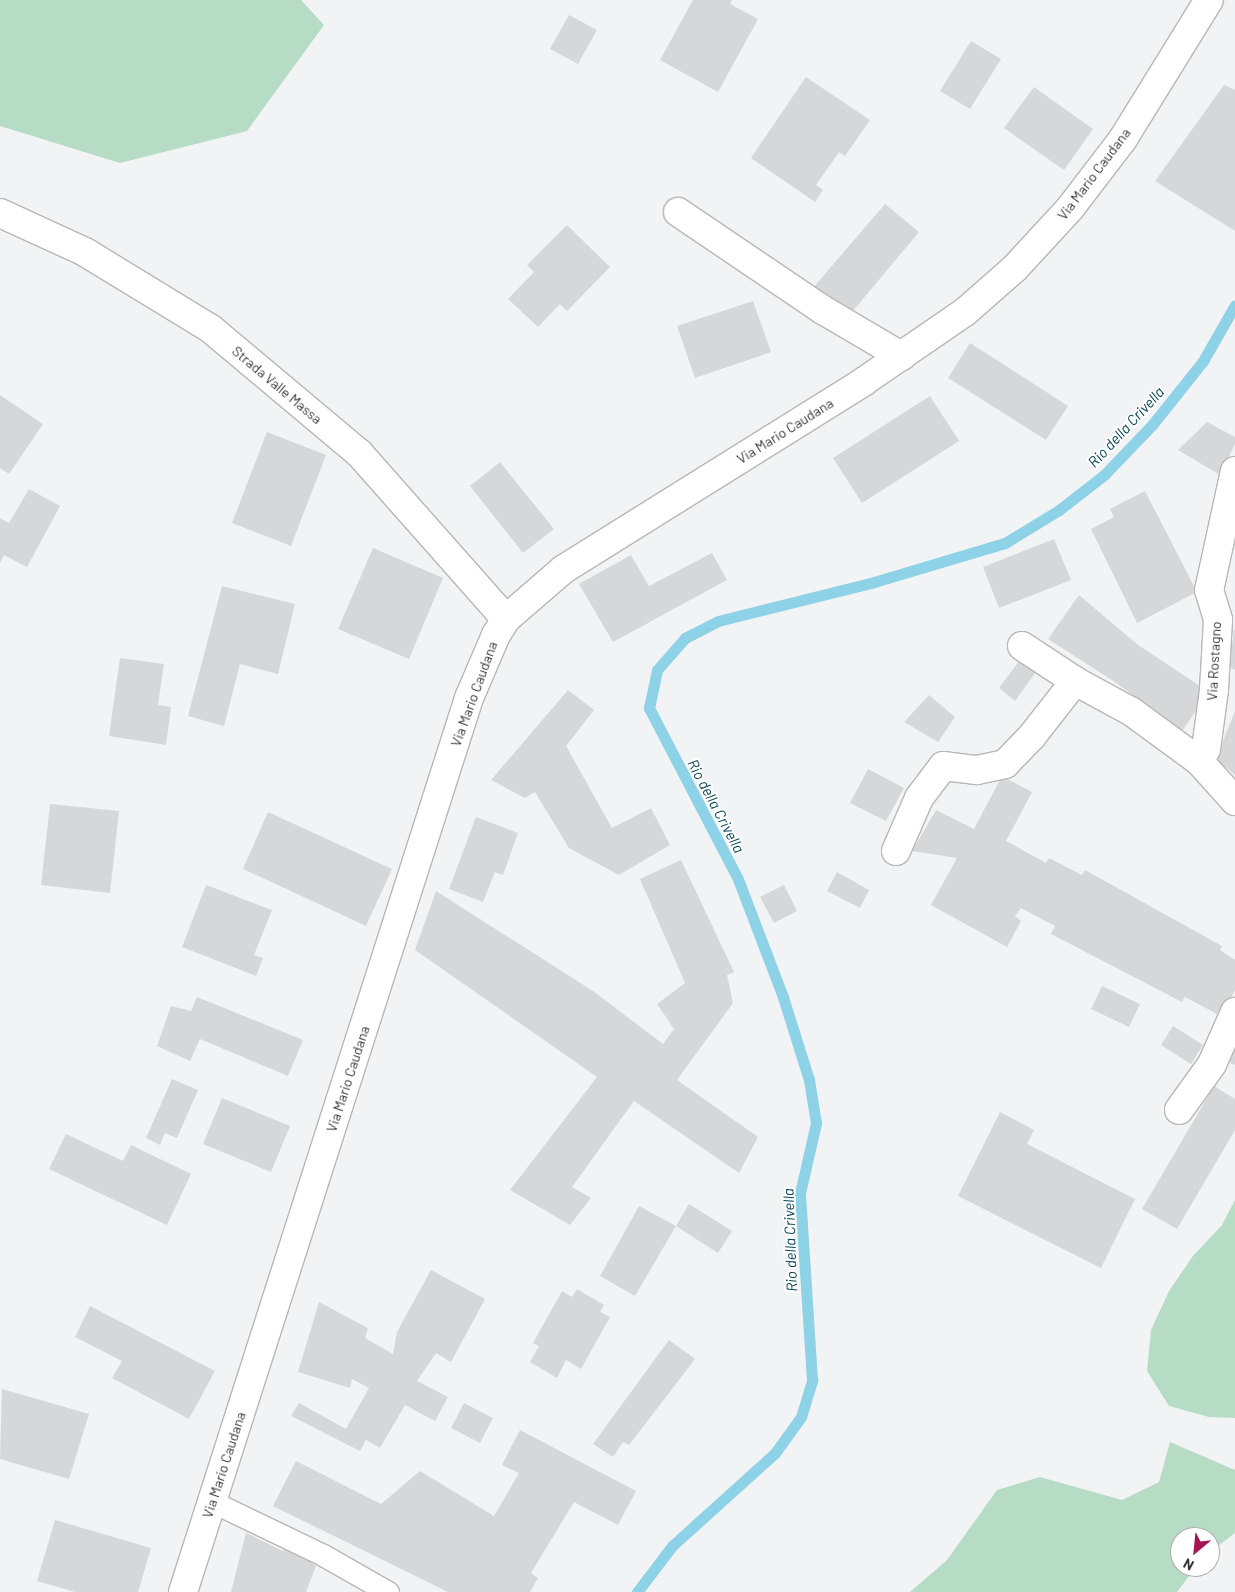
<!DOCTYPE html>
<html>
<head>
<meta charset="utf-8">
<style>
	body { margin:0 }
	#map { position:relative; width:1235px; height:1592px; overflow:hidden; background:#f2f3f5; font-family:Barlow,sans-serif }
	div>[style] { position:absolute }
	.green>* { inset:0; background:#b7dcc5 }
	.stream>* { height:11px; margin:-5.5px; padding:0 5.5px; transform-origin:5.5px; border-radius:5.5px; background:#8dd2e7 }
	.building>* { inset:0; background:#d6d7d9 }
	.roads { filter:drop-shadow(1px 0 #b7b7b9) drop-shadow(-1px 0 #b7b7b9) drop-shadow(0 1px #b7b7b9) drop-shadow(0 -1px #b7b7b9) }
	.lane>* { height:21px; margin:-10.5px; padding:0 10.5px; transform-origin:10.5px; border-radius:10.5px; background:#fff }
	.street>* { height:28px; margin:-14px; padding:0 14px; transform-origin:14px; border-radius:14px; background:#fff }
	.secondary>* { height:28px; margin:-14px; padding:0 14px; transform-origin:14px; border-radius:14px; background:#fff }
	span { translate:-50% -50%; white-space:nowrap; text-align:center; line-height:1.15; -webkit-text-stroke:4px #fff; paint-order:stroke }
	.street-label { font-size:14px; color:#333334 }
	.water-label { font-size:15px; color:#064554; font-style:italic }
	.north { position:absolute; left:1170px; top:1527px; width:50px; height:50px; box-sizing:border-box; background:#fff; border:1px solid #adadae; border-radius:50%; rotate:208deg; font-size:14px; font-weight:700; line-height:20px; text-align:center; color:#333334 }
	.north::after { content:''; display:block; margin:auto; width:18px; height:22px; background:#a61553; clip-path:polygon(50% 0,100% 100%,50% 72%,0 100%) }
</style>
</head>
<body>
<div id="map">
	<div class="green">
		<div style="clip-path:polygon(0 0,301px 0,324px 25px,247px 131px,120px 163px,0 126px)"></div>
		<div style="clip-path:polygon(1235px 1200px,1235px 1418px,1209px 1417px,1169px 1406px,1147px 1371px,1151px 1330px,1169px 1291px,1193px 1256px,1222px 1225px)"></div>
		<div style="clip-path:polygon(1170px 1442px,1235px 1470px,1235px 1533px,1210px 1552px,1210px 1537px,1180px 1537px,1180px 1567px,1196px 1567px,1177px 1592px,910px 1592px,947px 1560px,997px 1490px,1040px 1477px,1122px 1500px,1159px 1482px)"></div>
	</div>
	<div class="stream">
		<div style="left:637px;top:1592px;width:58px;rotate:-52.7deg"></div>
		<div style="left:672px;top:1546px;width:139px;rotate:-42.1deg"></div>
		<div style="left:775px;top:1453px;width:44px;rotate:-54.2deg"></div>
		<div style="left:801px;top:1417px;width:39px;rotate:-73deg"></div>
		<div style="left:812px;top:1380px;width:187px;rotate:-93.7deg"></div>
		<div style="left:800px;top:1193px;width:72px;rotate:-77.1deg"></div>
		<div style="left:816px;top:1123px;width:44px;rotate:-99.2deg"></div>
		<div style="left:809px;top:1080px;width:87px;rotate:-107.4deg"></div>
		<div style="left:783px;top:997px;width:126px;rotate:-110.9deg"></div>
		<div style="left:738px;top:879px;width:193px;rotate:-117.5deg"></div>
		<div style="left:649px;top:708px;width:39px;rotate:-78deg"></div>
		<div style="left:657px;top:670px;width:43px;rotate:-48.8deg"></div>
		<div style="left:685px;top:638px;width:37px;rotate:-27deg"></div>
		<div style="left:718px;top:621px;width:161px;rotate:-14deg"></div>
		<div style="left:874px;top:582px;width:137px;rotate:-16.6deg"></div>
		<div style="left:1005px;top:543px;width:63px;rotate:-31.4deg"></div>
		<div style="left:1059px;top:510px;width:58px;rotate:-38deg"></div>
		<div style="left:1105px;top:474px;width:68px;rotate:-46.2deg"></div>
		<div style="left:1152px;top:425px;width:82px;rotate:-51.4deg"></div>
		<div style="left:1203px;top:361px;width:64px;rotate:-60.3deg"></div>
	</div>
	<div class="building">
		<div style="clip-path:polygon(693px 0,732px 0,730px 4px,758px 19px,718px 92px,660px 60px)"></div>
		<div style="clip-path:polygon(569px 15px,597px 30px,578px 64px,550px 49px)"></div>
		<div style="clip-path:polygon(971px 41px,1001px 59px,970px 109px,940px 91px)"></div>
		<div style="clip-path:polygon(806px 77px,870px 120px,845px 156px,839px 152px,816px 185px,823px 190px,815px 202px,751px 158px)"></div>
		<div style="clip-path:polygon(1224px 85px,1235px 90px,1235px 231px,1155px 181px)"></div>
		<div style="clip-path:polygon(1034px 87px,1093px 129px,1064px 170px,1004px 128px)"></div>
		<div style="clip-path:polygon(885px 204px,919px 232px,852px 312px,812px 289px)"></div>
		<div style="clip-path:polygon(567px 225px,610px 267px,567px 311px,560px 304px,538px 327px,508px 299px,534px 272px,527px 265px)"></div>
		<div style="clip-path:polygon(753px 301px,771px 352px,695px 378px,677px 326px)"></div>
		<div style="clip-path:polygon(970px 343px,1068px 406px,1046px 440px,948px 378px)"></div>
		<div style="clip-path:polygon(0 395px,43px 424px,9px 474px,0 468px)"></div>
		<div style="clip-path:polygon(930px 396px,959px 441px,862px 503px,833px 458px)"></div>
		<div style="clip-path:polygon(1207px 422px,1235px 437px,1235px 444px,1220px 475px,1178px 450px)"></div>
		<div style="clip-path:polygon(267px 432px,326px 455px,291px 546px,232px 523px)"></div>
		<div style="clip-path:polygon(500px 462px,554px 529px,523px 553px,470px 486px)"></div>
		<div style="clip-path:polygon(29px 489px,60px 506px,27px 567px,4px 555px,0 563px,0 518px,9px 523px)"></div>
		<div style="clip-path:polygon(1145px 491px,1197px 592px,1137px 623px,1091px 529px,1114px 517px,1110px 509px)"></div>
		<div style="clip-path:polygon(1054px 539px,1071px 580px,999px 608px,983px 567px)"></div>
		<div style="clip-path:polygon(373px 548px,443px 578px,409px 659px,338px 629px)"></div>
		<div style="clip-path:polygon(712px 553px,727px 580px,613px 642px,579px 584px,631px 555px,649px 586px)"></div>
		<div style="clip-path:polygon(222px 586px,295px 604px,278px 674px,240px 664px,224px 726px,188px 716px)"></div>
		<div style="clip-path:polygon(1079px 595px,1138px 645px,1209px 692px,1182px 731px,1115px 682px,1048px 639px)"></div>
		<div style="clip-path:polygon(1234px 630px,1235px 630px,1235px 670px,1229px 667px)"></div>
		<div style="clip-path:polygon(1022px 657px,1038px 669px,1015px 701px,999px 688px)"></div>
		<div style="clip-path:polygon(120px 658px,164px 664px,158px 705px,171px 707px,166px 745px,109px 736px)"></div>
		<div style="clip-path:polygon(568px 690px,594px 710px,566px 746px,612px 828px,651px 808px,670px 845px,619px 875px,569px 848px,535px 792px,525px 798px,491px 780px)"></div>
		<div style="clip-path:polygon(929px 695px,955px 717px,938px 742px,904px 722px)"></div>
		<div style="clip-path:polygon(1235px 711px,1235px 775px,1216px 759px)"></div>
		<div style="clip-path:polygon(868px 769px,904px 788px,886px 821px,850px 803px)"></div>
		<div style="clip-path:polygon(1002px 776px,1032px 792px,1006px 841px,1046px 863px,1049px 858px,1082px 875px,1085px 870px,1222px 946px,1220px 950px,1235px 960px,1235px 990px,1221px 1016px,1185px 997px,1182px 1002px,1051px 934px,1055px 926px,1021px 908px,1015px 916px,1021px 921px,1007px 947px,931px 905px,957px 858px,912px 851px,936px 810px,974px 829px)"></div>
		<div style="clip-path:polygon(50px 804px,119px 811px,110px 893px,41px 885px)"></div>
		<div style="clip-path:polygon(268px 812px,392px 869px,366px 926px,243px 869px)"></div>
		<div style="clip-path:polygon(476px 817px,518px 833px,503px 875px,495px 872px,483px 902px,449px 889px)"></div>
		<div style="clip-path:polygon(681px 860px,734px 972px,727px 975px,733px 1003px,677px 1080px,758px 1137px,739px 1173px,634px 1101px,572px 1187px,591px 1198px,570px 1225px,510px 1190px,597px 1077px,415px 950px,436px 891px,593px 991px,663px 1044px,674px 1029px,657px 1004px,685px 983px,640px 879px)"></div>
		<div style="clip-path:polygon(837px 872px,869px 890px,860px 908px,827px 891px)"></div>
		<div style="clip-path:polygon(206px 885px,272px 910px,254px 955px,263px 958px,256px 976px,182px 947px)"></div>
		<div style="clip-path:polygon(784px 885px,797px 911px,774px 923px,760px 897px)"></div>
		<div style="clip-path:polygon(1102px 986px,1140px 1004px,1129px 1027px,1091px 1009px)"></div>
		<div style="clip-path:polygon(197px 997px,303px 1040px,288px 1076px,200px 1039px,190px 1061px,157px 1046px,171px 1006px,191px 1011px)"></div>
		<div style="clip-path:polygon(1173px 1026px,1203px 1045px,1191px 1064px,1161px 1045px)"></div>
		<div style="clip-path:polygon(1235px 1045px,1235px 1065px,1227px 1062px)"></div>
		<div style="clip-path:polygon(172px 1079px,198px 1090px,177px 1138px,165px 1133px,160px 1145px,146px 1138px)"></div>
		<div style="clip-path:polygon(1214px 1086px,1235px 1099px,1235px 1130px,1177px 1229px,1142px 1209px)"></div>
		<div style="clip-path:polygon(222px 1098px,290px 1126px,271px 1172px,203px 1144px)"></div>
		<div style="clip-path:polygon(1000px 1112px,1034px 1130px,1027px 1144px,1135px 1199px,1101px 1268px,958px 1196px)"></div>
		<div style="clip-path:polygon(66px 1134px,123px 1161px,131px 1145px,191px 1174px,167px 1225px,49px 1169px)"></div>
		<div style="clip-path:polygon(689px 1204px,732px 1231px,718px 1253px,676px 1226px)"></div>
		<div style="clip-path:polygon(639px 1206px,676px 1226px,635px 1296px,600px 1276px)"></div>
		<div style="clip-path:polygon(431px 1270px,485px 1299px,451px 1362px,436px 1353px,417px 1381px,448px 1397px,435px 1421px,405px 1405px,380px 1448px,366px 1440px,360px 1451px,291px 1416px,299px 1403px,346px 1429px,369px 1388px,352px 1379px,350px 1388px,298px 1372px,319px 1302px,368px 1328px,365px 1338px,393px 1354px,397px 1332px)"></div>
		<div style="clip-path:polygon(577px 1289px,604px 1305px,600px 1312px,610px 1317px,581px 1369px,566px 1360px,557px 1378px,530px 1362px,539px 1346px,533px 1343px,562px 1291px,572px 1297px)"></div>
		<div style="clip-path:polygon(90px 1306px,215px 1371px,189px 1419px,112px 1378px,122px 1361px,75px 1337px)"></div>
		<div style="clip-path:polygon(669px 1340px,695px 1359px,629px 1445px,623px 1442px,613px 1457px,593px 1444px)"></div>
		<div style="clip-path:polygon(2px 1389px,89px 1414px,69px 1479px,0 1459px)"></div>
		<div style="clip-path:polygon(464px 1403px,493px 1418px,480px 1443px,451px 1428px)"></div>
		<div style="clip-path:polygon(520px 1430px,636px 1491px,618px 1525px,574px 1502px,531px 1573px,538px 1578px,530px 1592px,448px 1592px,273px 1506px,296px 1461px,381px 1504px,420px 1471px,494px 1516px,519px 1473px,502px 1465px)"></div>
		<div style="clip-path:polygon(55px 1520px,151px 1548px,138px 1592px,75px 1592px,37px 1581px)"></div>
		<div style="clip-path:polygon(246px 1533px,283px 1551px,286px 1545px,316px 1566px,306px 1592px,231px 1592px)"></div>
	</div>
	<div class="roads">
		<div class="lane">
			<div style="left:213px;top:1502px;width:122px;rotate:25.7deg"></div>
			<div style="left:323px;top:1555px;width:75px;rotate:29.6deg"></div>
		</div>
		<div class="street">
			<div style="left:678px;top:212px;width:175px;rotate:34.1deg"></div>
			<div style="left:823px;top:310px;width:91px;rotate:30.5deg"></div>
			<div style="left:0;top:213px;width:94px;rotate:24.6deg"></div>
			<div style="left:85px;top:252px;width:148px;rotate:31.4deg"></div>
			<div style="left:211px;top:329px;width:193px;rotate:40deg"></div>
			<div style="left:359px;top:453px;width:222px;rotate:48.5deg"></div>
			<div style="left:1235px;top:471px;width:122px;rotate:102.3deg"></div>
			<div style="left:1209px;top:590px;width:31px;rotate:73deg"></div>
			<div style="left:1218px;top:620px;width:70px;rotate:93.3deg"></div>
			<div style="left:1214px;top:690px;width:60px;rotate:97.7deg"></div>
			<div style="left:1206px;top:749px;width:14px;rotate:120deg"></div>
			<div style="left:1199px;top:761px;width:54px;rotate:48deg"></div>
			<div style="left:1022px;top:646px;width:64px;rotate:33.4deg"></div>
			<div style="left:1075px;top:681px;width:65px;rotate:28.5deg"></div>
			<div style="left:1132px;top:712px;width:83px;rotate:36.2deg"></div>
			<div style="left:896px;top:851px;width:58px;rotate:-66.5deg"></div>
			<div style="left:919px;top:798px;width:40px;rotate:-53deg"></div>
			<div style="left:943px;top:766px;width:34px;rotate:7deg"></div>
			<div style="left:977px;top:770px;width:29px;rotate:-12deg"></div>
			<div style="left:1005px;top:764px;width:39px;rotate:-46deg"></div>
			<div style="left:1032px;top:736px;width:70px;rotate:-52deg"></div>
			<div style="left:1179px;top:1110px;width:57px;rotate:-54.3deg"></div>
			<div style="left:1212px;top:1064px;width:57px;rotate:-66.1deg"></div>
		</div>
		<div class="secondary">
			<div style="left:183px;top:1592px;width:939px;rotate:-72.26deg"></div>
			<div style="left:469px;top:698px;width:69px;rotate:-66.8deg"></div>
			<div style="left:496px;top:635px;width:19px;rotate:-58deg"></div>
			<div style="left:506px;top:619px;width:77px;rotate:-40.8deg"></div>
			<div style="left:564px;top:569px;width:353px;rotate:-32deg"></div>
			<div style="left:863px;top:382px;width:124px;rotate:-34.5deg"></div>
			<div style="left:965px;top:312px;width:67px;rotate:-41.3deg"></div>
			<div style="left:1015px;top:268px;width:83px;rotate:-47.4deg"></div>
			<div style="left:1071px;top:207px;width:86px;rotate:-52.6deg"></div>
			<div style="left:1123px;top:139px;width:163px;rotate:-58.3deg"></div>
		</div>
	</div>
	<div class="street-label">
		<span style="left:1094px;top:174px;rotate:-53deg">Via Mario Caudana</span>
		<span style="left:277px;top:385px;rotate:40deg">Strada Valle Massa</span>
		<span style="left:785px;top:431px;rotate:-32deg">Via Mario Caudana</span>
		<span style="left:1214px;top:661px;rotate:-87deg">Via Rostagno</span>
		<span style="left:474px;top:694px;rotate:-70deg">Via Mario Caudana</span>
		<span style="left:348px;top:1079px;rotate:-72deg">Via Mario Caudana</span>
		<span style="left:224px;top:1465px;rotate:-72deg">Via Mario Caudana</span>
	</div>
	<div class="water-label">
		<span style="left:1126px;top:427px;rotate:-47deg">Rio della Crivella</span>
		<span style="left:716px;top:806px;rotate:62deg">Rio della Crivella</span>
		<span style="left:790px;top:1240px;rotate:-92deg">Rio della Crivella</span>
	</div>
	<div class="north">N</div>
</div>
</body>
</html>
